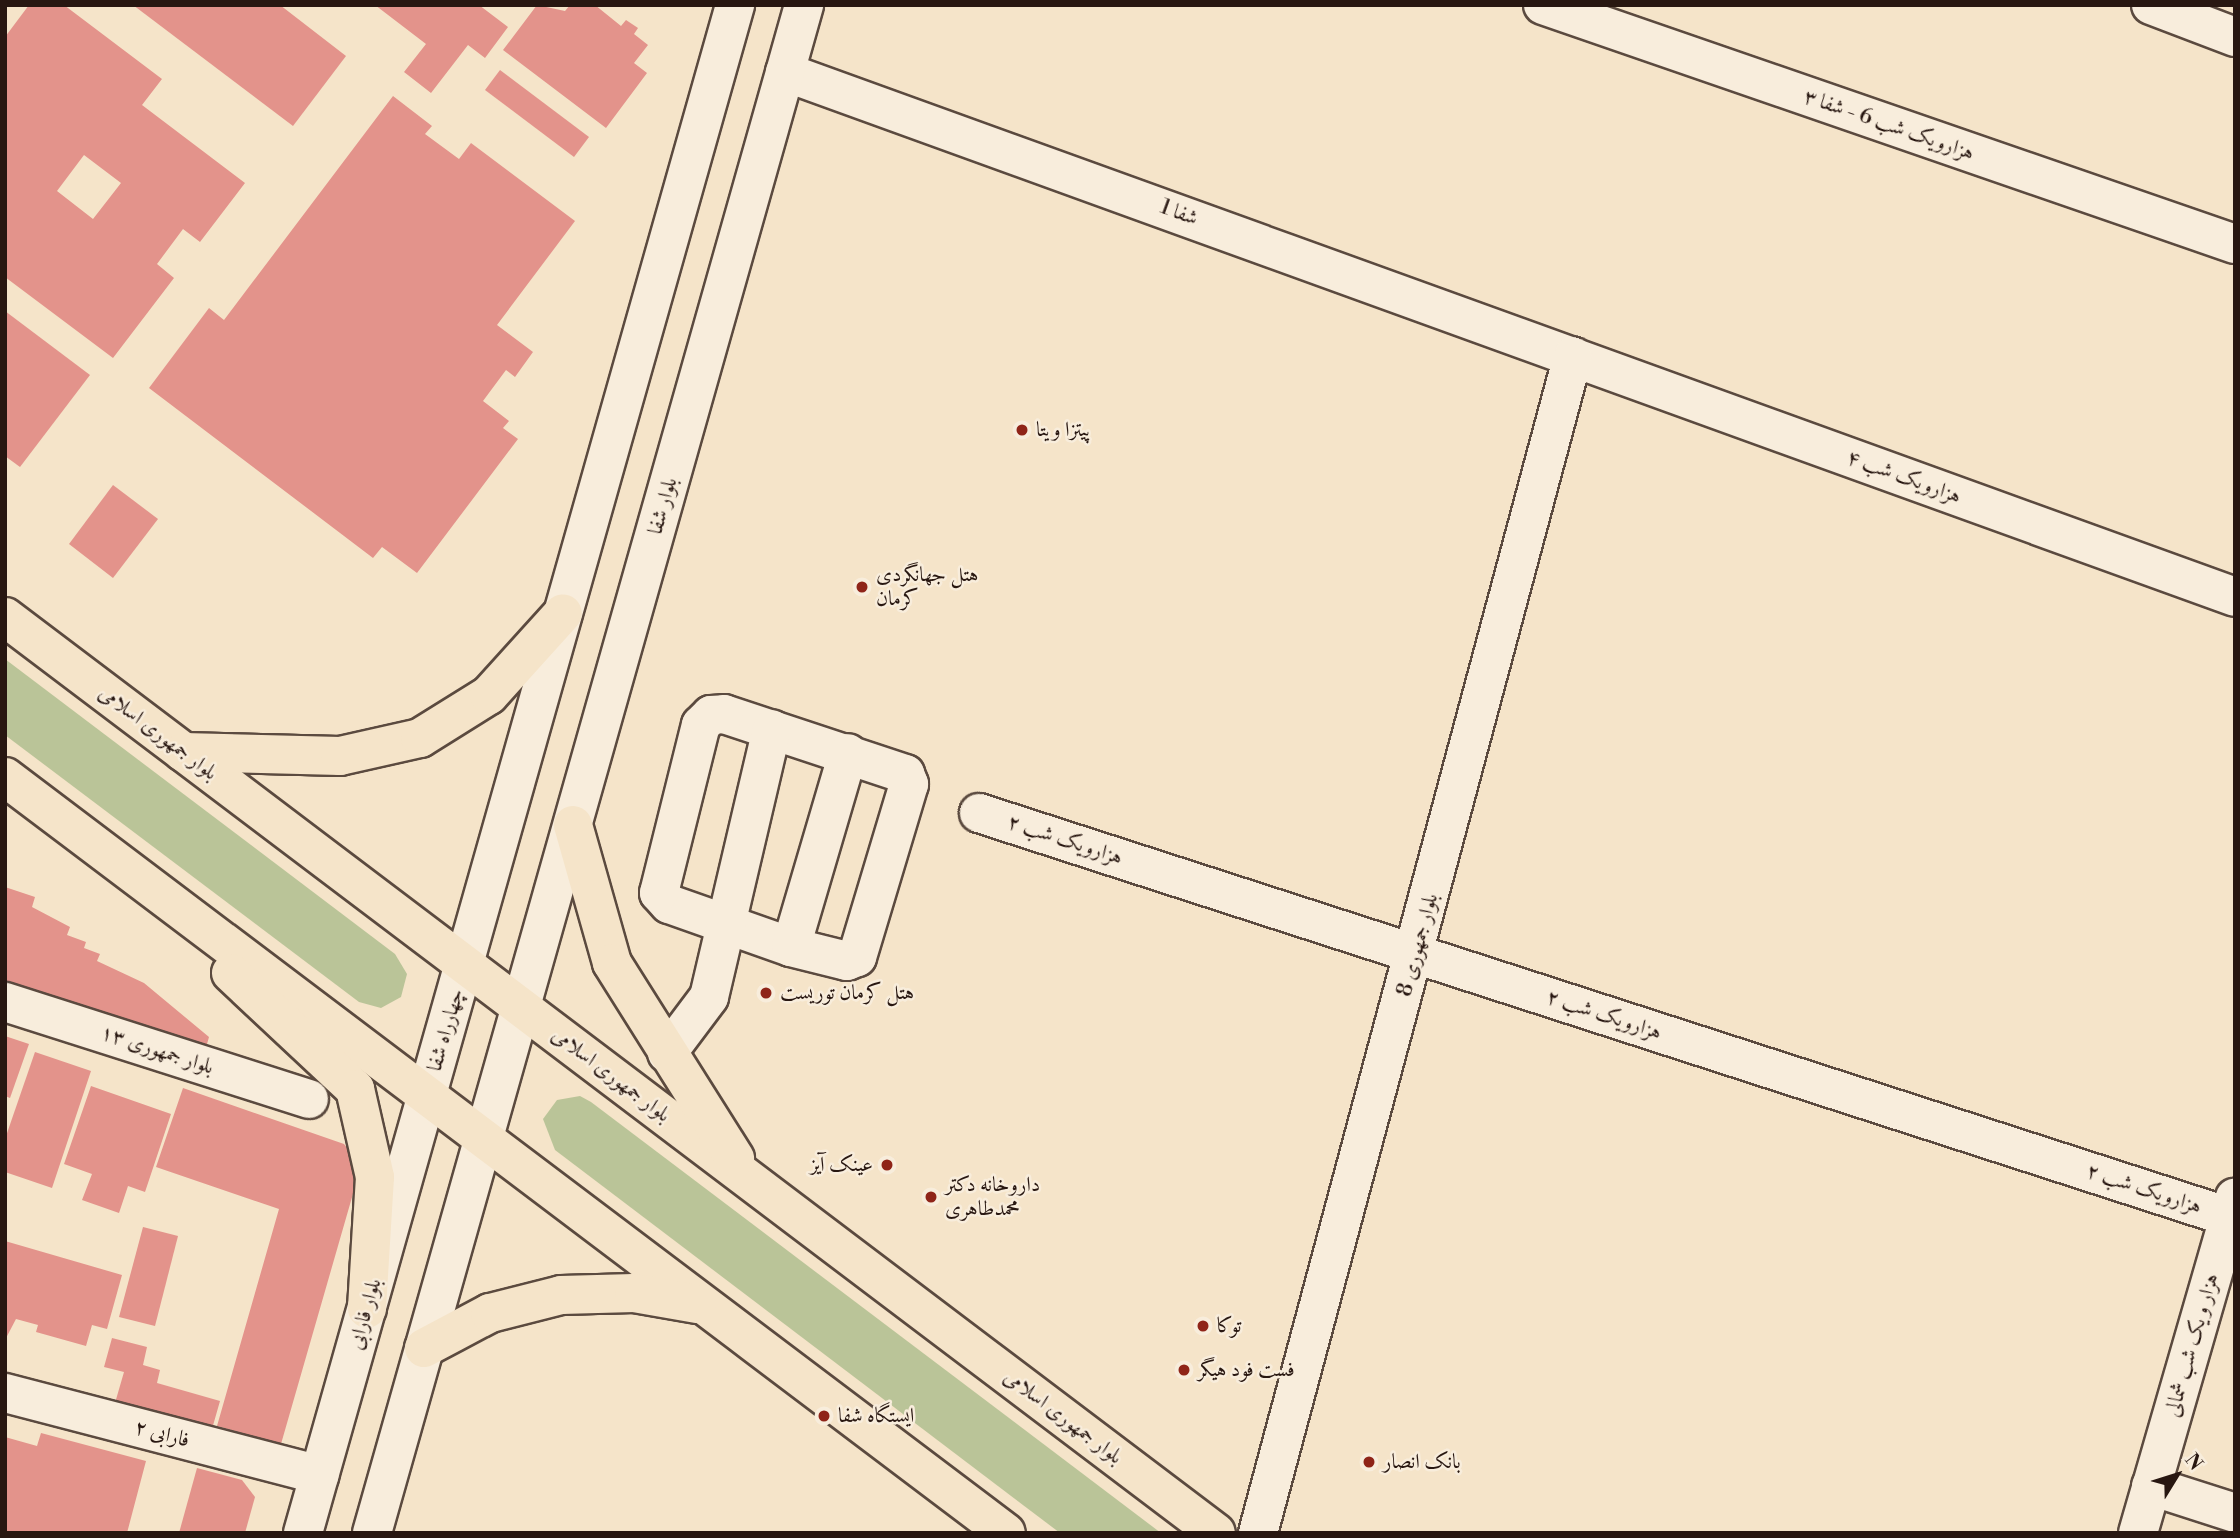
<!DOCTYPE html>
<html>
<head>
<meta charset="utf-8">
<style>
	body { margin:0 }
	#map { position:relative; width:2240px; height:1538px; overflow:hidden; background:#f5e4c9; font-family:"Libre Bodoni",Amiri,serif }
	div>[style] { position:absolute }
	.green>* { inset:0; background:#bac498 }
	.building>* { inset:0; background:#e3938b }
	.roads { filter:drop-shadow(2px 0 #5b4a3f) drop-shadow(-2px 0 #5b4a3f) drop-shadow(0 2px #5b4a3f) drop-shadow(0 -2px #5b4a3f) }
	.minor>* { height:38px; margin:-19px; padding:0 19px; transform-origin:19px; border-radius:19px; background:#f8eddc }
	.major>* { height:38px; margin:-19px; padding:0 19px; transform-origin:19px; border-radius:19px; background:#f5e4c9 }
	.dots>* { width:19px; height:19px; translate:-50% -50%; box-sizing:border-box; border:4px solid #f8eddc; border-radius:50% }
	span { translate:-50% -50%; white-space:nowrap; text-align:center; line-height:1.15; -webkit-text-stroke:5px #f8eddc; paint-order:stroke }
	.street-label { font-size:21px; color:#281711 }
	.poi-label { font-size:21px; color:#281711 }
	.left { translate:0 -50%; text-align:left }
	.right { translate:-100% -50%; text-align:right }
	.frame { position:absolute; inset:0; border:7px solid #281711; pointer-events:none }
	.north { position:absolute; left:2142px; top:1440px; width:70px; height:70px; -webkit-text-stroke:5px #f8eddc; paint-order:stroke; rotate:52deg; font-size:19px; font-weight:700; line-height:28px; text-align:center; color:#281711 }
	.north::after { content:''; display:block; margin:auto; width:24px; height:32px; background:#281711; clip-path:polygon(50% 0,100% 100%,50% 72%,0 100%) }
</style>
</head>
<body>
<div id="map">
	<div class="green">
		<div style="clip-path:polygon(5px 659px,395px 954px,407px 974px,401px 997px,381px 1008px,359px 1002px,5px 735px)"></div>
		<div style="clip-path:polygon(580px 1096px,591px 1102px,1161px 1533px,1060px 1533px,555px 1150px,543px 1119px,557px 1100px)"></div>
	</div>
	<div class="building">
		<div style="clip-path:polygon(evenodd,29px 5px,64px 5px,162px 79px,142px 105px,245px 183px,200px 242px,183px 229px,157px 264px,174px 278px,113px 358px,5px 277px,5px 37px,29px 5px,84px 155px,121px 183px,93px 219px,57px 191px,84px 155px)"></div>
		<div style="clip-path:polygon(133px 5px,280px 5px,346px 56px,293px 126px)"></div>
		<div style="clip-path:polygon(375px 5px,479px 5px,508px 27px,485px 58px,468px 45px,431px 93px,404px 72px,426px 44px)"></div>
		<div style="clip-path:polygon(537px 5px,565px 11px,570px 5px,595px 5px,621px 26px,626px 20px,638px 28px,634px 34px,648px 45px,634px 63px,647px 73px,606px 128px,503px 50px)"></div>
		<div style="clip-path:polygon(500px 70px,589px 137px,574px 157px,485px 90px)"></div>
		<div style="clip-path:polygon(393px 96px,432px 126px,425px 134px,459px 159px,471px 143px,575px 221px,497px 325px,533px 352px,515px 377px,506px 370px,483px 401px,509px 421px,503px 428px,518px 439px,417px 573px,382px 547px,373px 558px,149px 388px,209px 308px,224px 320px)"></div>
		<div style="clip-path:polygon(5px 311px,90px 375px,20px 467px,5px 456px)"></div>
		<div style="clip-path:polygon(113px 485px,158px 519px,113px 578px,69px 544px)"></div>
		<div style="clip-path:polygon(5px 887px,35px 897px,32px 907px,70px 927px,67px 935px,86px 942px,84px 948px,100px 954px,97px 961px,144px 983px,209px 1037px,205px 1051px,5px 981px)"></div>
		<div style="clip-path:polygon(5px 1036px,29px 1044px,10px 1098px,5px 1096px)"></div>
		<div style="clip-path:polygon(35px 1052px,91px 1071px,52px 1188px,5px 1172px,5px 1139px)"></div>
		<div style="clip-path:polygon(91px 1086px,171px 1114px,145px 1192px,128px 1186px,119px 1213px,82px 1200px,92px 1174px,64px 1164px)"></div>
		<div style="clip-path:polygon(183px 1088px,344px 1144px,361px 1166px,281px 1444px,217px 1426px,279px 1209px,156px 1167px)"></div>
		<div style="clip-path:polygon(143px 1227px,178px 1236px,155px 1326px,119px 1317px)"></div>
		<div style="clip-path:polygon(5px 1241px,122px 1275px,107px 1329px,92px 1325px,86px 1346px,36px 1332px,38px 1325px,16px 1319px,5px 1340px)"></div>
		<div style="clip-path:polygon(112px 1338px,147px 1347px,143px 1365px,160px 1370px,157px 1383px,220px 1401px,212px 1429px,115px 1403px,124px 1372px,104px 1367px)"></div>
		<div style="clip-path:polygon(41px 1433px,146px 1461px,127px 1533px,5px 1532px,5px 1437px,37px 1446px)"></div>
		<div style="clip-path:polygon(197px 1468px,242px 1480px,255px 1497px,245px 1533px,179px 1533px)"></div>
	</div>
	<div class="roads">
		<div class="minor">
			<div style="left:1543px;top:5px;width:732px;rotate:19.05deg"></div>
			<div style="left:2151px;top:5px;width:90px;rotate:20.9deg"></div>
			<div style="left:785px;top:72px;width:1542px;rotate:19.9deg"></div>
			<div style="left:724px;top:714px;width:191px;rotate:18.3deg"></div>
			<div style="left:905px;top:774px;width:11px;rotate:68deg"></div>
			<div style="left:909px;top:784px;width:181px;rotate:106.7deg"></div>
			<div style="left:857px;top:957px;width:11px;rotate:158deg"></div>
			<div style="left:847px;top:961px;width:58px;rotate:-166deg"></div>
			<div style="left:791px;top:947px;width:129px;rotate:-160.6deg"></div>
			<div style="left:669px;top:904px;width:15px;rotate:-132deg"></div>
			<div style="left:659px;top:893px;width:173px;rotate:-76deg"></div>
			<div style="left:701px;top:725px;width:14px;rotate:-45deg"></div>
			<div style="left:711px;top:715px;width:13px;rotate:-4deg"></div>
			<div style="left:979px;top:813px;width:1314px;rotate:17.91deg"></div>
			<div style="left:791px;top:947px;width:202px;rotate:-73.6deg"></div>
			<div style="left:5px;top:1002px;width:319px;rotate:17.7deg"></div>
			<div style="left:667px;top:1053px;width:70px;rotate:-53.1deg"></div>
			<div style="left:709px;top:997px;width:275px;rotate:-76.8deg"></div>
			<div style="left:5px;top:1393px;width:325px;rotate:14.6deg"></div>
			<div style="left:2151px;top:1486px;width:88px;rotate:17.8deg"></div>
			<div style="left:303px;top:1533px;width:1588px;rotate:-74.21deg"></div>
			<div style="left:372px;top:1533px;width:1588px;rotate:-74.21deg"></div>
			<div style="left:1258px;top:1533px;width:1218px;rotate:-75.02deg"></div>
			<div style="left:2138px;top:1533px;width:349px;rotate:-73.9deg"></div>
		</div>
		<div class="major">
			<div style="left:5px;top:617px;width:1518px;rotate:37.1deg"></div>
			<div style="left:183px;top:752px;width:157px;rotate:1.5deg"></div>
			<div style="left:340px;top:756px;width:82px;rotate:-12.7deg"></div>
			<div style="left:420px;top:738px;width:81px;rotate:-31.9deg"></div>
			<div style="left:489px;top:695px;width:110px;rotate:-47.9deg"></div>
			<div style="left:5px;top:777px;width:1254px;rotate:37.06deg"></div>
			<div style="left:573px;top:825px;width:143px;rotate:74.2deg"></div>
			<div style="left:612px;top:963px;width:231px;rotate:57.8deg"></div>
			<div style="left:231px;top:973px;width:170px;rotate:43.1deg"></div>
			<div style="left:355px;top:1089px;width:90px;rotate:77.2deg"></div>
			<div style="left:375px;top:1177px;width:132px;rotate:93.5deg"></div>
			<div style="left:424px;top:1348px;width:75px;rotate:-27.9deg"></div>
			<div style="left:490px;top:1313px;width:73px;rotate:-14.2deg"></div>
			<div style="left:561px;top:1295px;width:73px;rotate:-1.6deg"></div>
			<div style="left:634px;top:1293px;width:64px;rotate:9.9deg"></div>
		</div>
	</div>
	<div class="dots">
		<div style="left:1022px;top:430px;background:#8f2418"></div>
		<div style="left:862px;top:587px;background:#8f2418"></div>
		<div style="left:766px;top:993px;background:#8f2418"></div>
		<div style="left:887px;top:1165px;background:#8f2418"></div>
		<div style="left:931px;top:1197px;background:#8f2418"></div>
		<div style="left:1203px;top:1326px;background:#8f2418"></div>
		<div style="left:1184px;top:1370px;background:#8f2418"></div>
		<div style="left:824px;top:1416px;background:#8f2418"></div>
		<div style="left:1369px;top:1462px;background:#8f2418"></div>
	</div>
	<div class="street-label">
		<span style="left:1889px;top:125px;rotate:19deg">هزارویک شب 6 - شفا ۳</span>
		<span style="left:1179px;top:213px;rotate:20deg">شفا 1</span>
		<span style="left:1904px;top:477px;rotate:20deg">هزارویک شب ۴</span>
		<span style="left:663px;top:506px;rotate:-74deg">بلوار شفا</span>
		<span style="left:158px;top:733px;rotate:37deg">بلوار جمهوری اسلامی</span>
		<span style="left:1065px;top:840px;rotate:18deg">هزارویک شب ۲</span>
		<span style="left:1418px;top:945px;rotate:-75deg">بلوار جمهوری 8</span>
		<span style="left:1604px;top:1015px;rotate:18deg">هزارویک شب ۲</span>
		<span style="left:446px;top:1030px;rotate:-74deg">چهارراه شفا</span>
		<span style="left:157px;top:1050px;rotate:18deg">بلوار جمهوری ۱۳</span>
		<span style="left:611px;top:1075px;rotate:37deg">بلوار جمهوری اسلامی</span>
		<span style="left:2144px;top:1189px;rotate:18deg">هزارویک شب ۲</span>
		<span style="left:365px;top:1314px;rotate:-74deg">بلوار فارابی</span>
		<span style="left:2192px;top:1345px;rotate:-74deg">هزار و یک شب شمالی</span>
		<span style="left:1063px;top:1417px;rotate:37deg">بلوار جمهوری اسلامی</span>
		<span style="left:162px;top:1434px;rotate:15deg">فارابی ۲</span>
	</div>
	<div class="poi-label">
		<span class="left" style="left:1036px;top:430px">پیتزا ویتا</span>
		<span class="left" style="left:876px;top:587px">هتل جهانگردی<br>کرمان</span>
		<span class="left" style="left:780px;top:993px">هتل کرمان توریست</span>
		<span class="right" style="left:873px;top:1165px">عینک آیز</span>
		<span class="left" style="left:945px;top:1197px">داروخانه دکتر<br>محمدطاهری</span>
		<span class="left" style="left:1217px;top:1326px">توکا</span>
		<span class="left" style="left:1198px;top:1370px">فست فود هیگر</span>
		<span class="left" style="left:838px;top:1416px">ایستگاه شفا</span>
		<span class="left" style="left:1383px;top:1462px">بانک انصار</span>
	</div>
	<div class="frame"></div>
	<div class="north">N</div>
</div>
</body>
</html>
